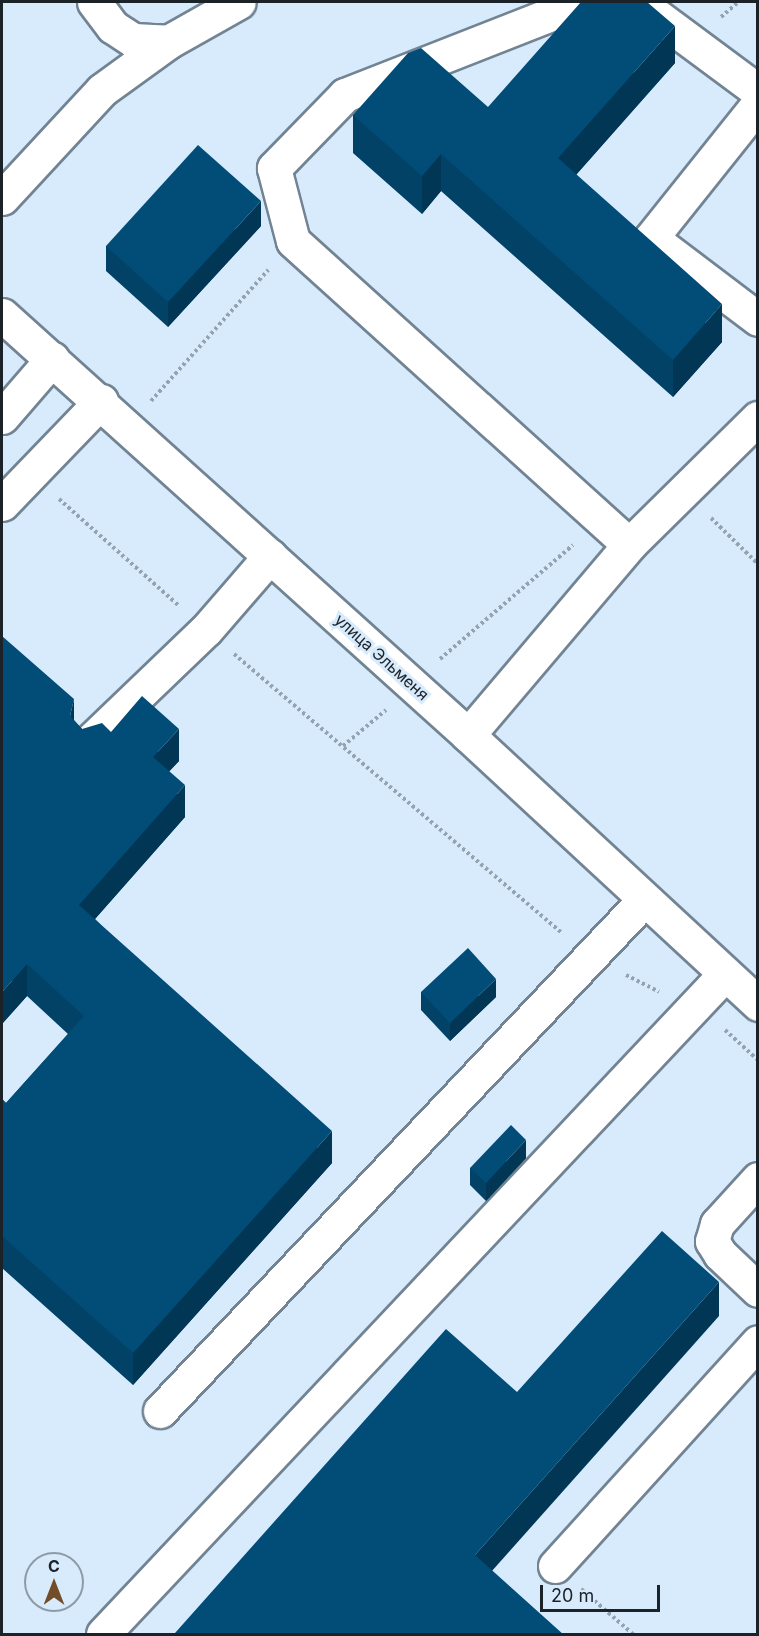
<!DOCTYPE html>
<html>
<head>
<meta charset="utf-8">
<style>
	body { margin:0 }
	#map { position:relative; width:759px; height:1636px; overflow:hidden; background:#d7ebfc; font-family:Inter,sans-serif }
	div>[style] { position:absolute }
	.path>* { height:4px; margin-top:-2px; transform-origin:0; background:repeating-linear-gradient(90deg,#94a3b0 0 3px,transparent 0 6px) }
	.roads { filter:drop-shadow(2px 0 #728493) drop-shadow(-2px 0 #728493) drop-shadow(0 2px #728493) drop-shadow(0 -2px #728493) }
	.minor>* { height:33px; margin:-16.5px; padding:0 16.5px; transform-origin:16.5px; border-radius:16.5px; background:#fff }
	.wall>* { inset:0; background:#024267 }
	.shaded-wall>* { inset:0; background:#013654 }
	.building>* { inset:0; background:#024d78 }
	span { translate:-50% -50%; white-space:nowrap; text-align:center; line-height:1.15; -webkit-text-stroke:6px #d7ebfc; paint-order:stroke }
	.street-label { font-size:16px; color:#1b2228 }
	.frame { position:absolute; inset:0; border:3px solid #1b2228; pointer-events:none }
	.north { position:absolute; left:24px; top:1552px; width:60px; height:60px; box-sizing:border-box; background:#d7ebfc; border:2px solid #8c9ba7; border-radius:50%; rotate:0deg; font-size:16px; font-weight:700; line-height:24px; text-align:center; color:#1b2228 }
	.north::after { content:''; display:block; margin:auto; width:21px; height:27px; background:#734d2a; clip-path:polygon(50% 0,100% 100%,50% 72%,0 100%) }
	.scale { position:absolute; left:540px; top:1585px; width:120px; height:27px; box-sizing:border-box; border:3px solid #1b2228; border-top:0; padding-left:8px; font-size:18px; line-height:21px; white-space:nowrap; color:#1b2228; -webkit-text-stroke:4px #d7ebfc; paint-order:stroke }
</style>
</head>
<body>
<div id="map">
	<div class="path">
		<div style="left:721px;top:17px;width:23px;rotate:-41deg"></div>
		<div style="left:151px;top:401px;width:176px;rotate:-48.2deg"></div>
		<div style="left:59px;top:499px;width:161px;rotate:41.7deg"></div>
		<div style="left:711px;top:518px;width:66px;rotate:44.4deg"></div>
		<div style="left:234px;top:654px;width:431px;rotate:40.4deg"></div>
		<div style="left:440px;top:659px;width:175px;rotate:-40.6deg"></div>
		<div style="left:343px;top:746px;width:56px;rotate:-39.9deg"></div>
		<div style="left:626px;top:975px;width:37px;rotate:27deg"></div>
		<div style="left:725px;top:1030px;width:45px;rotate:42.3deg"></div>
		<div style="left:581px;top:1589px;width:69px;rotate:40.9deg"></div>
	</div>
	<div class="roads">
		<div class="minor">
			<div style="left:94px;top:2px;width:31px;rotate:53deg"></div>
			<div style="left:113px;top:27px;width:24px;rotate:33deg"></div>
			<div style="left:133px;top:40px;width:35px;rotate:3deg"></div>
			<div style="left:582px;top:2px;width:255px;rotate:158.6deg"></div>
			<div style="left:345px;top:95px;width:102px;rotate:134.2deg"></div>
			<div style="left:274px;top:168px;width:75px;rotate:75.4deg"></div>
			<div style="left:293px;top:241px;width:453px;rotate:42.1deg"></div>
			<div style="left:638px;top:2px;width:149px;rotate:36.6deg"></div>
			<div style="left:758px;top:104px;width:171px;rotate:128.6deg"></div>
			<div style="left:651px;top:238px;width:134px;rotate:37.1deg"></div>
			<div style="left:2px;top:198px;width:147px;rotate:-47.2deg"></div>
			<div style="left:102px;top:90px;width:82px;rotate:-36deg"></div>
			<div style="left:168px;top:42px;width:81px;rotate:-29.4deg"></div>
			<div style="left:2px;top:315px;width:627px;rotate:42.03deg"></div>
			<div style="left:468px;top:735px;width:396px;rotate:42.8deg"></div>
			<div style="left:2px;top:417px;width:77px;rotate:-49.2deg"></div>
			<div style="left:2px;top:504px;width:143px;rotate:-46.1deg"></div>
			<div style="left:468px;top:735px;width:249px;rotate:-49.7deg"></div>
			<div style="left:629px;top:545px;width:181px;rotate:-44.6deg"></div>
			<div style="left:88px;top:743px;width:163px;rotate:-43.8deg"></div>
			<div style="left:206px;top:630px;width:98px;rotate:-49.1deg"></div>
			<div style="left:758px;top:1179px;width:61px;rotate:132.3deg"></div>
			<div style="left:717px;top:1224px;width:18px;rotate:106deg"></div>
			<div style="left:712px;top:1241px;width:15px;rotate:58deg"></div>
			<div style="left:720px;top:1254px;width:52px;rotate:43.5deg"></div>
			<div style="left:160px;top:1411px;width:704px;rotate:-46.55deg"></div>
			<div style="left:555px;top:1566px;width:302px;rotate:-47.8deg"></div>
			<div style="left:103px;top:1634px;width:907px;rotate:-46.7deg"></div>
		</div>
	</div>
	<div class="wall">
		<div style="clip-path:polygon(675px 63px,576px 175px,722px 342px,673px 397px,441px 191px,422px 214px,353px 153px,353px 115px,488px 107px)"></div>
		<div style="clip-path:polygon(261px 226px,168px 327px,106px 271px,106px 246px)"></div>
		<div style="clip-path:polygon(74px 720px,82px 729px,111px 732px,179px 761px,169px 771px,185px 817px,95px 919px,332px 1163px,133px 1385px,2px 1268px,2px 1099px,6px 1103px,68px 1034px,27px 996px,2px 1024px)"></div>
		<div style="clip-path:polygon(421px 992px,496px 997px,450px 1041px,421px 1010px)"></div>
		<div style="clip-path:polygon(526px 1158px,486px 1201px,470px 1185px,470px 1168px)"></div>
	</div>
	<div class="shaded-wall">
		<div style="clip-path:polygon(675px 26px,675px 63px,558px 195px,558px 158px)"></div>
		<div style="clip-path:polygon(441px 154px,441px 191px,422px 214px,422px 176px)"></div>
		<div style="clip-path:polygon(261px 201px,261px 226px,168px 327px,168px 302px)"></div>
		<div style="clip-path:polygon(722px 304px,722px 342px,673px 397px,673px 360px)"></div>
		<div style="clip-path:polygon(74px 699px,74px 731px,70px 716px)"></div>
		<div style="clip-path:polygon(179px 729px,179px 761px,153px 789px,153px 757px)"></div>
		<div style="clip-path:polygon(185px 785px,185px 817px,79px 937px,79px 905px)"></div>
		<div style="clip-path:polygon(27px 964px,27px 996px,2px 1024px,2px 992px)"></div>
		<div style="clip-path:polygon(496px 979px,496px 997px,450px 1041px,450px 1023px)"></div>
		<div style="clip-path:polygon(332px 1131px,332px 1163px,133px 1385px,133px 1353px)"></div>
		<div style="clip-path:polygon(526px 1140px,526px 1158px,486px 1201px,486px 1183px)"></div>
		<div style="clip-path:polygon(719px 1282px,719px 1316px,475px 1590px,475px 1555px)"></div>
	</div>
	<div class="building">
		<div style="clip-path:polygon(581px 2px,647px 2px,675px 26px,558px 158px,722px 304px,673px 360px,441px 154px,422px 176px,353px 115px,408px 53px,421px 48px,488px 107px)"></div>
		<div style="clip-path:polygon(198px 145px,261px 201px,168px 302px,106px 246px)"></div>
		<div style="clip-path:polygon(2px 636px,74px 699px,70px 716px,82px 729px,102px 723px,111px 732px,142px 696px,179px 729px,153px 757px,185px 785px,79px 905px,332px 1131px,133px 1353px,2px 1236px,2px 1099px,6px 1103px,84px 1016px,27px 964px,2px 992px)"></div>
		<div style="clip-path:polygon(468px 948px,496px 979px,450px 1023px,421px 992px)"></div>
		<div style="clip-path:polygon(511px 1125px,526px 1140px,486px 1183px,470px 1168px)"></div>
		<div style="clip-path:polygon(662px 1231px,719px 1282px,475px 1555px,564px 1635px,176px 1635px,175px 1633px,446px 1329px,517px 1392px)"></div>
	</div>
	<div class="street-label">
		<span style="left:382px;top:657px;rotate:42deg">улица Эльменя</span>
	</div>
	<div class="frame"></div>
	<div class="north">С</div>
	<div class="scale">20 m</div>
</div>
</body>
</html>
